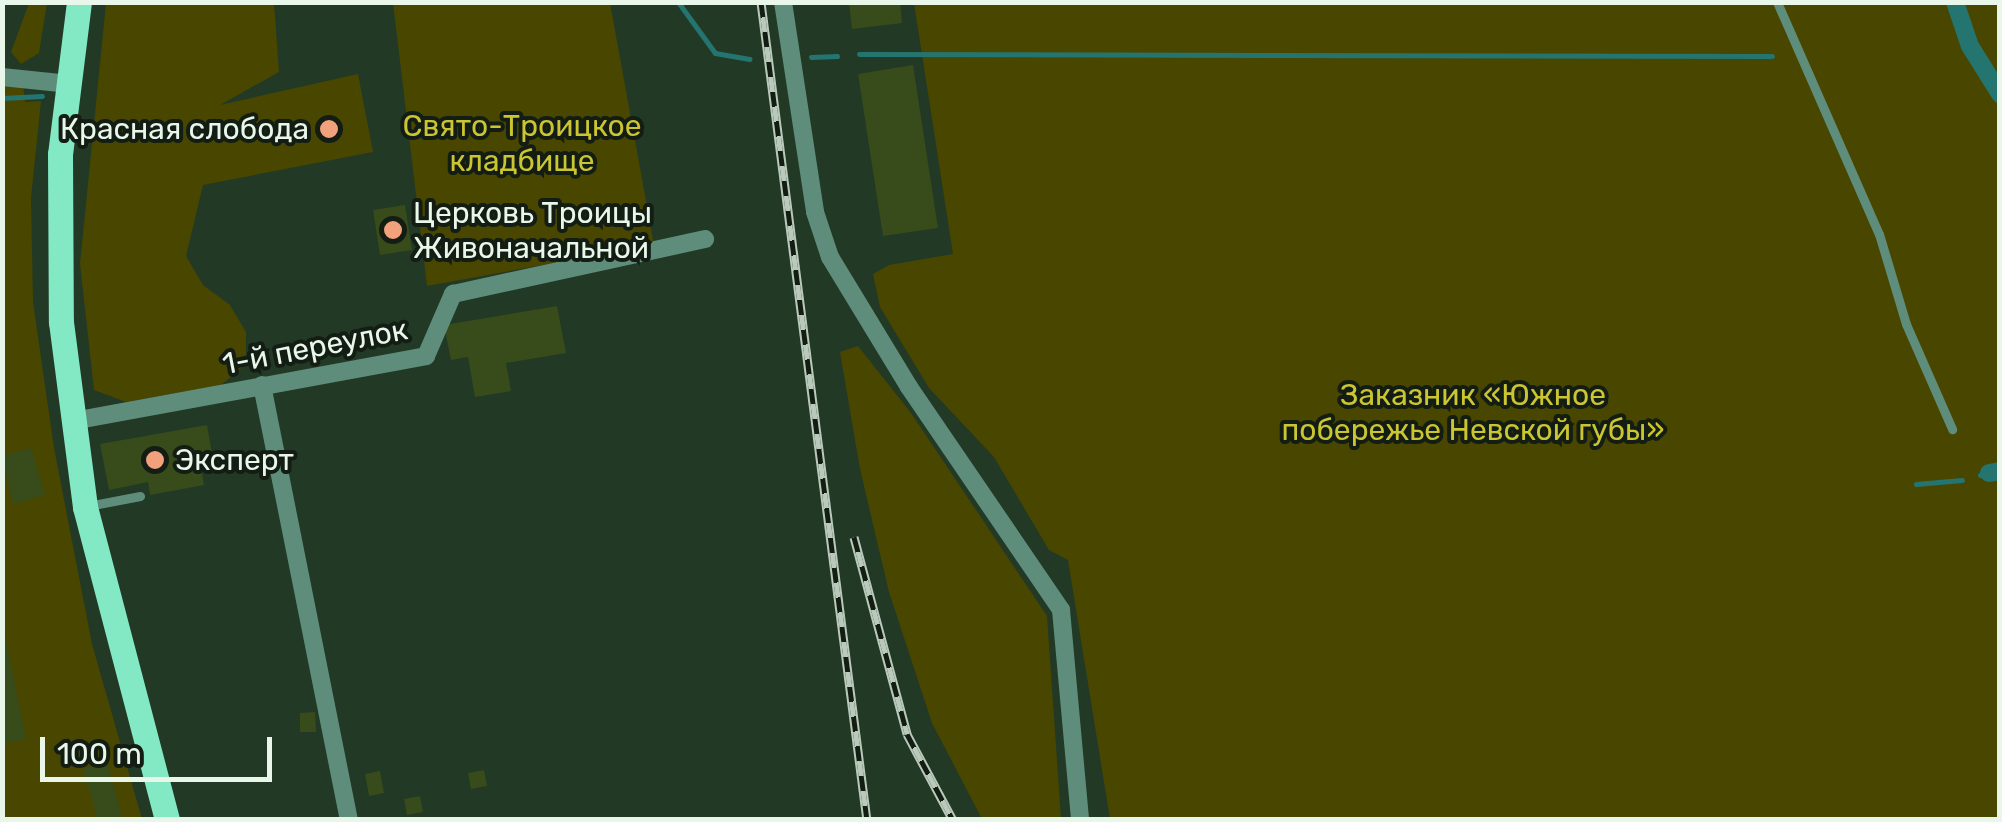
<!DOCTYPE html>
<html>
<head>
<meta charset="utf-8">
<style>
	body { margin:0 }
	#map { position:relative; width:2002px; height:822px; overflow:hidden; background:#223925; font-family:Rubik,sans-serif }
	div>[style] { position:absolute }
	.green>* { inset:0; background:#494600 }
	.stream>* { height:5px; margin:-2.5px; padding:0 2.5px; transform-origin:2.5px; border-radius:2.5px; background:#247570 }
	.canal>* { height:18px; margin:-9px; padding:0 9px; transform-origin:9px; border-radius:9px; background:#247570 }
	.building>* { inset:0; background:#384b1a }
	.lane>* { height:9px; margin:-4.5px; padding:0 4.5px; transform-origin:4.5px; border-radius:4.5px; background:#5e8d7b }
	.street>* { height:18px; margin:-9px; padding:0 9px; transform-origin:9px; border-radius:9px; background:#5e8d7b }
	.primary>* { height:25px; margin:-12.5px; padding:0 12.5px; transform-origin:12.5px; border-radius:12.5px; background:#83e8c4 }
	.rail>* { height:9px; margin-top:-4.5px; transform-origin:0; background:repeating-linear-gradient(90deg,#131d14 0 15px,#b9cabb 0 30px); box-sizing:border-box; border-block:2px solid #b9cabb }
	.dots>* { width:28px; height:28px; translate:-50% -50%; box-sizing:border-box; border:5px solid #131d14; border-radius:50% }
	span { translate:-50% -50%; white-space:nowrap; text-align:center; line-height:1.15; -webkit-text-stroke:8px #131d14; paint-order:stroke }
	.park-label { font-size:30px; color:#cac531 }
	.poi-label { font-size:30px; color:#e9f7ea }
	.right { translate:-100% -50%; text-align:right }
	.left { translate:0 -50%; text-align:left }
	.street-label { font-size:30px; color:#e9f7ea }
	.frame { position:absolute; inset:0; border:5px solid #e9f7ea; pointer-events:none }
	.scale { position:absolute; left:40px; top:737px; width:232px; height:45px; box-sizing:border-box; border:5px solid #e9f7ea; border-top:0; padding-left:12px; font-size:30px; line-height:35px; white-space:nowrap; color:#e9f7ea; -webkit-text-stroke:8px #131d14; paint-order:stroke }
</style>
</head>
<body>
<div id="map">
	<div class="green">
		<div style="clip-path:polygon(29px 3px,47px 3px,39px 53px,21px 64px,11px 52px)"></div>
		<div style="clip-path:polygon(106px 3px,274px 3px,279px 72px,220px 105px,358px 74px,373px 152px,203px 185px,186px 256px,203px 285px,230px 305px,246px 332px,246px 364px,221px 385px,126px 402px,94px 390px,80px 264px)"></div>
		<div style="clip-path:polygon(393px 3px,610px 3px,654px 245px,427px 286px)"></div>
		<div style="clip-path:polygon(914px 3px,1999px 3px,1999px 819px,1110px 819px,1068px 560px,1049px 550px,994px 457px,929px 388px,880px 307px,873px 274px,889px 265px,953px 254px)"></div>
		<div style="clip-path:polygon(23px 84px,25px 102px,41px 101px,31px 198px,33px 302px,54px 448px,92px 644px,142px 819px,3px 820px,2px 85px)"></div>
		<div style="clip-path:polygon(858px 346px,911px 413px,1047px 616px,1061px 819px,982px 819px,932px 723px,889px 592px,860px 469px,840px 352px)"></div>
	</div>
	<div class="stream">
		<div style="left:678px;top:2px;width:63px;rotate:54deg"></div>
		<div style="left:715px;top:53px;width:35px;rotate:10deg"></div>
		<div style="left:859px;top:54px;width:913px;rotate:0.13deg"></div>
		<div style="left:811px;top:57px;width:26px;rotate:-2deg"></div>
		<div style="left:2px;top:98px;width:40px;rotate:-2.9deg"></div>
		<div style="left:1980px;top:475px;width:9px;rotate:-13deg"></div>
		<div style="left:1916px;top:484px;width:46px;rotate:-5deg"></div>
	</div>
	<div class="canal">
		<div style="left:1955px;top:2px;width:46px;rotate:71.2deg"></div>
		<div style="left:1970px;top:46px;width:57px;rotate:58deg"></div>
		<div style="left:1989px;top:473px;width:11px;rotate:-10deg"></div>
	</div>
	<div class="building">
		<div style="clip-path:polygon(849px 2px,900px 2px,902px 23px,852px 29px)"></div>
		<div style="clip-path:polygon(913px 65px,938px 228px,883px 236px,858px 74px)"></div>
		<div style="clip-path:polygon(405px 205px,412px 250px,380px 255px,373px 210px)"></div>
		<div style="clip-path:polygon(557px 306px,566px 353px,506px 363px,511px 391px,475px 397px,468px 357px,451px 360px,444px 325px)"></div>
		<div style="clip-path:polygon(207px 425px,213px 459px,200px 461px,204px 485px,150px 495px,148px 482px,109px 490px,100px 444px)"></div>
		<div style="clip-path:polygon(31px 448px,45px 495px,13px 504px,2px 456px)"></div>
		<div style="clip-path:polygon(4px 631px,26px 739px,5px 743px,2px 733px)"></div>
		<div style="clip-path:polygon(315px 712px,316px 732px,300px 732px,300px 713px)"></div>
		<div style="clip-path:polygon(107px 762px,123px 820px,98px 820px,83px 769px)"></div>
		<div style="clip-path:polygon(484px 770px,487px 786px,471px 789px,468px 773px)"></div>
		<div style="clip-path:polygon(380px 771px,384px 793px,369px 796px,365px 774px)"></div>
		<div style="clip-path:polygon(420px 796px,423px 812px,407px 815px,404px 799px)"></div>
	</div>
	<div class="lane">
		<div style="left:1777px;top:2px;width:253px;rotate:66.3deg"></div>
		<div style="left:1879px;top:234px;width:94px;rotate:73.3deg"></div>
		<div style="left:1906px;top:324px;width:115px;rotate:66.3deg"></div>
		<div style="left:88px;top:506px;width:53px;rotate:-10.9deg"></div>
	</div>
	<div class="street">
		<div style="left:783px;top:2px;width:212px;rotate:81.3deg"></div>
		<div style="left:815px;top:212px;width:47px;rotate:71.6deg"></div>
		<div style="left:830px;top:257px;width:152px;rotate:58.7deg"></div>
		<div style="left:909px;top:387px;width:270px;rotate:55.7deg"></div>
		<div style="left:1061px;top:610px;width:211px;rotate:84.8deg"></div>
		<div style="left:2px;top:77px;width:68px;rotate:5.9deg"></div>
		<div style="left:262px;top:385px;width:444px;rotate:78.7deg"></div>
		<div style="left:73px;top:421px;width:359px;rotate:-10.4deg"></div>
		<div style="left:426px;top:356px;width:68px;rotate:-66.5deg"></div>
		<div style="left:453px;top:294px;width:258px;rotate:-12.3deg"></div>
	</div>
	<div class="primary">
		<div style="left:79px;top:2px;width:153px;rotate:97.1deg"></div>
		<div style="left:60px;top:154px;width:168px;rotate:89.7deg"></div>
		<div style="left:61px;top:322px;width:187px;rotate:82.6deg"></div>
		<div style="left:85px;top:507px;width:324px;rotate:75.3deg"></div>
	</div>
	<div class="rail">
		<div style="left:761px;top:2px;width:825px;rotate:82.62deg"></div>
		<div style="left:854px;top:537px;width:204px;rotate:74.9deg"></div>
		<div style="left:907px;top:734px;width:98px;rotate:61.9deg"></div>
	</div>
	<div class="dots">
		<div style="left:329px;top:129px;background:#f1a17c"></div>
		<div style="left:393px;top:230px;background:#f1a17c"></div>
		<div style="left:155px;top:460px;background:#f1a17c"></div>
	</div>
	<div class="park-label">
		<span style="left:522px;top:143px">Свято-Троицкое<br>кладбище</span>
		<span style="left:1473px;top:412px">Заказник «Южное<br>побережье Невской губы»</span>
	</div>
	<div class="poi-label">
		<span class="right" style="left:309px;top:129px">Красная слобода</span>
		<span class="left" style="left:413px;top:230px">Церковь Троицы<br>Живоначальной</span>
		<span class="left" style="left:175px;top:460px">Эксперт</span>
	</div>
	<div class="street-label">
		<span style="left:315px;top:347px;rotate:-11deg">1-й переулок</span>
	</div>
	<div class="frame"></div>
	<div class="scale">100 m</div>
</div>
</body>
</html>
